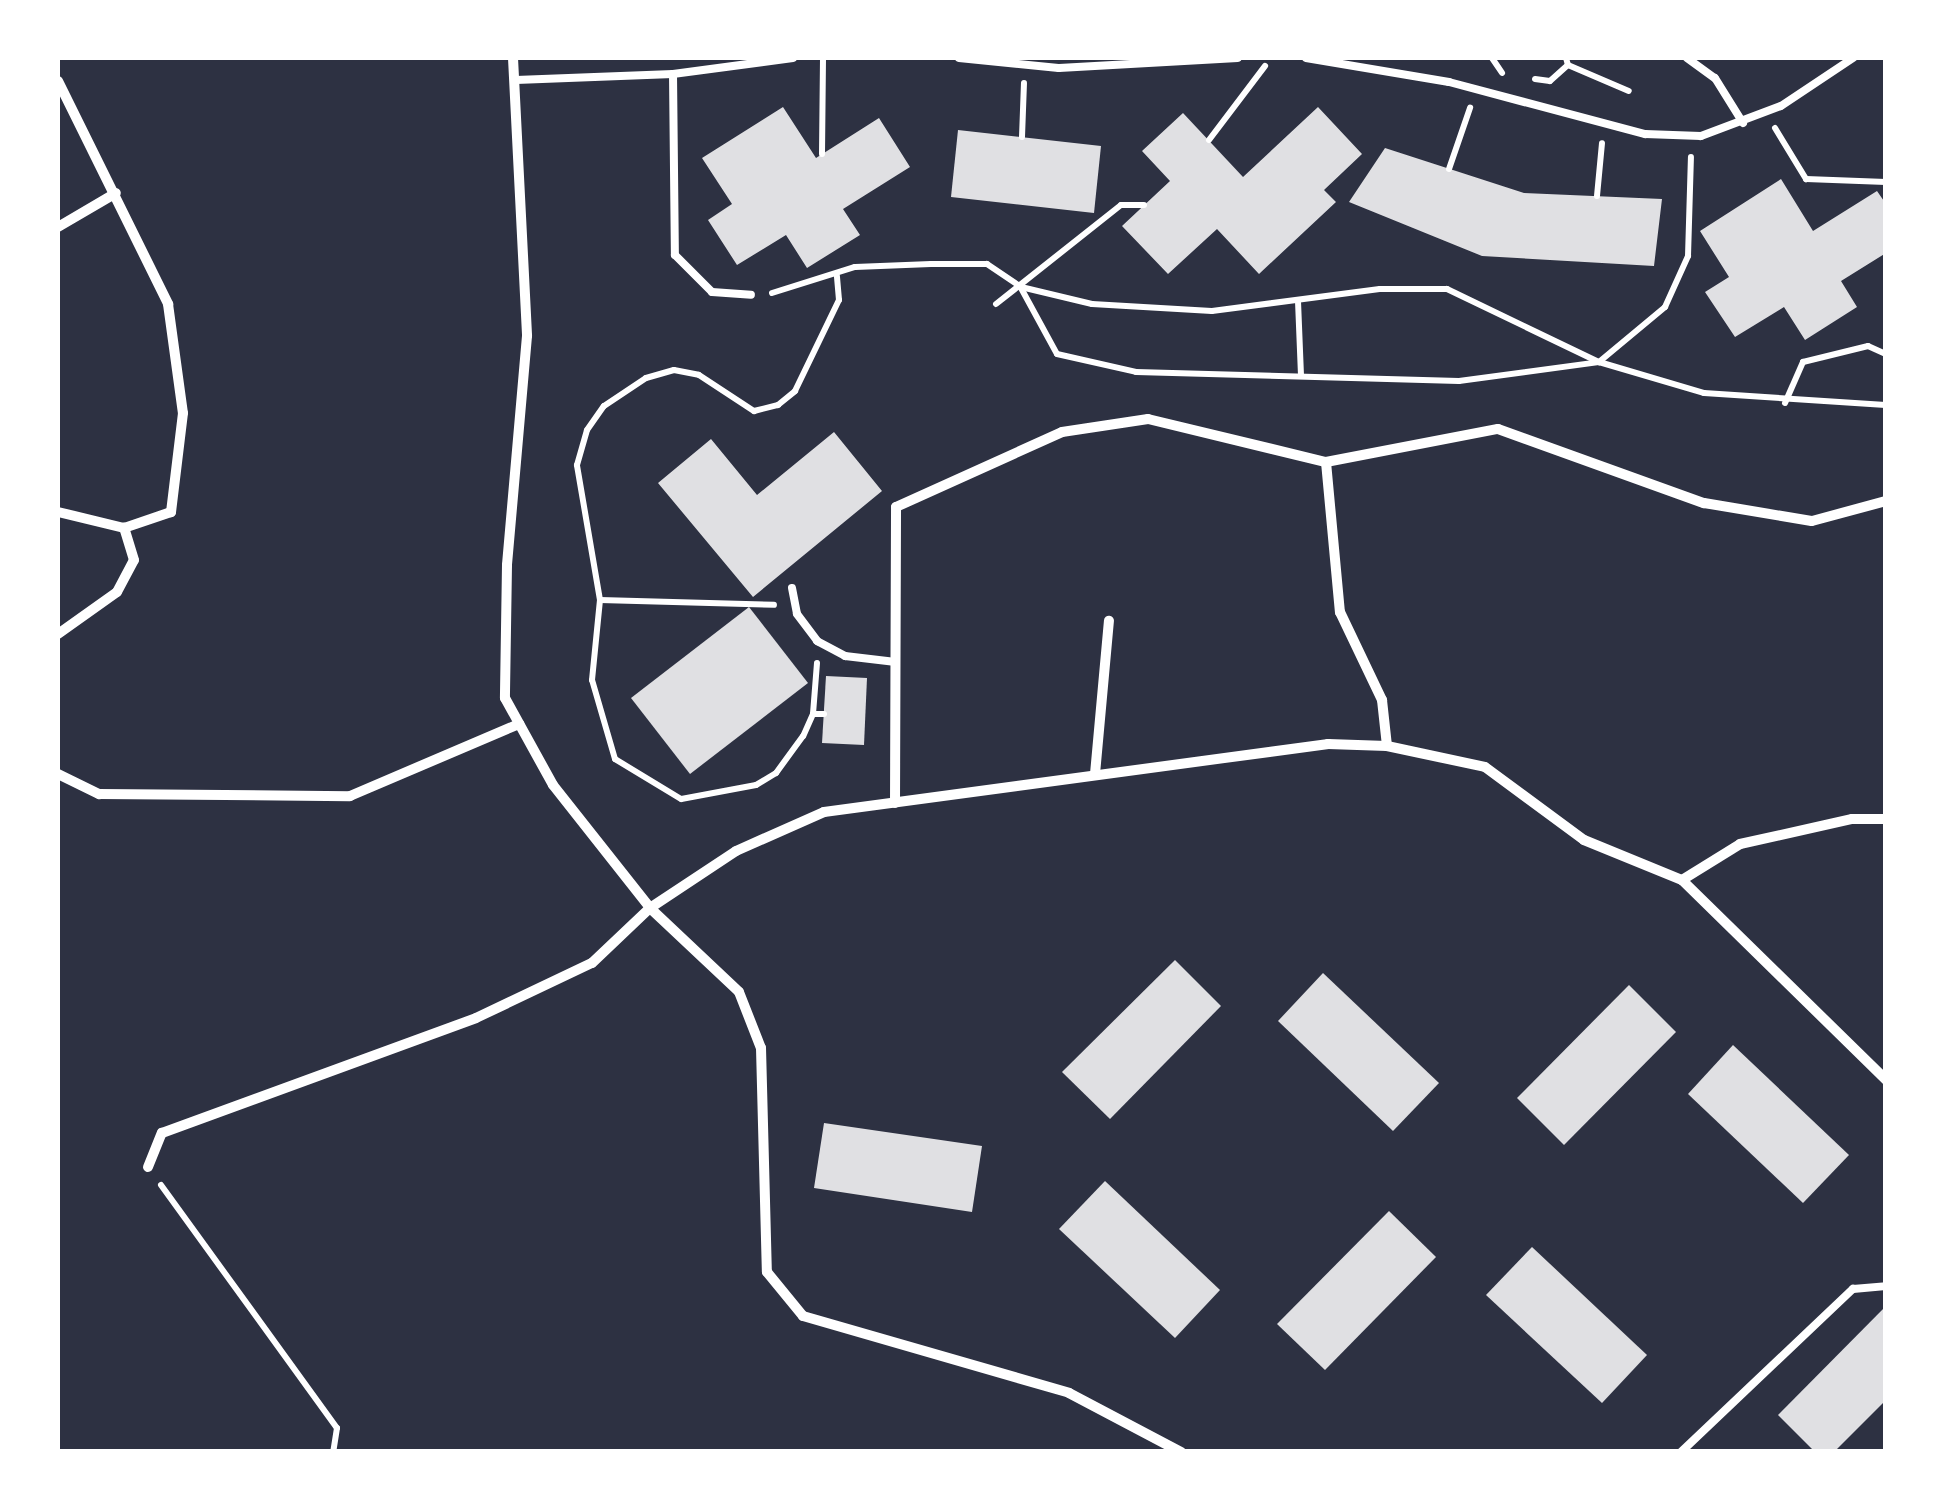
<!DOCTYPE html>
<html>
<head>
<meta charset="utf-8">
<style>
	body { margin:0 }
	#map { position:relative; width:1943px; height:1509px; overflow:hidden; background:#2d3142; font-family:"Titillium Web",sans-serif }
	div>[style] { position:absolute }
	.building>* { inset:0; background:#e0e0e3 }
	.path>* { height:6px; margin:-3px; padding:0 3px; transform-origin:3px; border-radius:3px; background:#fff }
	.service>* { height:8px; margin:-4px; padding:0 4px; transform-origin:4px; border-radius:4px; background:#fff }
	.minor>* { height:10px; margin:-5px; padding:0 5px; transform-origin:5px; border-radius:5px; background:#fff }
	span { translate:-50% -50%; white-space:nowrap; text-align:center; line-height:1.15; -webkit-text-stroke:9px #fff; paint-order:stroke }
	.frame { position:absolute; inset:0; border:60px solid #fff; pointer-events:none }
</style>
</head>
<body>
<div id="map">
	<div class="building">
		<div style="clip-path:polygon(783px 107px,816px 158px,879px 118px,910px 167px,843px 209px,860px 235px,807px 268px,786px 235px,737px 265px,708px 220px,732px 204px,702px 158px)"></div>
		<div style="clip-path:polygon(1318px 107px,1362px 154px,1324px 190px,1336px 202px,1259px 274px,1217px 229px,1168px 274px,1122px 226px,1170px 181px,1142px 151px,1183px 113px,1243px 177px)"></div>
		<div style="clip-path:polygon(958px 130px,1101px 146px,1094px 213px,951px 197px)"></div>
		<div style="clip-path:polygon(1385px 148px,1524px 193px,1662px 199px,1654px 266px,1482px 256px,1349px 202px)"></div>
		<div style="clip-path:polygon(1781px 179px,1813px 231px,1877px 191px,1886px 204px,1886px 253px,1841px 281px,1857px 307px,1805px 340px,1784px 307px,1735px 337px,1705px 292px,1729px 277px,1700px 231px)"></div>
		<div style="clip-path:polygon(834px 432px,882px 491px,753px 597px,658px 483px,711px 439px,757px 495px)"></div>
		<div style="clip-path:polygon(749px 607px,808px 683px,690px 774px,631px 698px)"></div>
		<div style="clip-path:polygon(826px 676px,867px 678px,864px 745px,822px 743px)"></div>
		<div style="clip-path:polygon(1175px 960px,1221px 1006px,1110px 1119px,1062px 1072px)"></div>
		<div style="clip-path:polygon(1323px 973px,1439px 1083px,1393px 1131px,1278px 1021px)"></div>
		<div style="clip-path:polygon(1629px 985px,1676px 1032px,1564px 1145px,1517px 1098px)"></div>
		<div style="clip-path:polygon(1733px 1045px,1849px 1155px,1803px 1203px,1688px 1094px)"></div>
		<div style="clip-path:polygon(824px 1123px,982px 1146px,972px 1212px,814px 1188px)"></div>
		<div style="clip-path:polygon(1105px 1181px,1220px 1290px,1175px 1338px,1059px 1229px)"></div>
		<div style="clip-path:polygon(1389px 1211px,1436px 1257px,1325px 1370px,1277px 1324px)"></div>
		<div style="clip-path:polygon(1532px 1247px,1647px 1355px,1602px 1403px,1486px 1295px)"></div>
		<div style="clip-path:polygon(1886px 1306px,1886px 1400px,1834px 1452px,1815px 1452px,1778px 1415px)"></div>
	</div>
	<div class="path">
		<div style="left:1492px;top:58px;width:18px;rotate:56deg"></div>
		<div style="left:1566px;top:58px;width:7px;rotate:74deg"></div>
		<div style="left:1568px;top:65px;width:66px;rotate:23.1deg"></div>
		<div style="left:1535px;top:79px;width:15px;rotate:8deg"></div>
		<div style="left:1550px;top:81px;width:24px;rotate:-42deg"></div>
		<div style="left:1775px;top:128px;width:60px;rotate:58.7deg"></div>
		<div style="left:1806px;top:179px;width:80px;rotate:2.1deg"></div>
		<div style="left:1022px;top:137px;width:54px;rotate:-87.9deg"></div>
		<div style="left:1209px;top:140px;width:93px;rotate:-52.9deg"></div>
		<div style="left:822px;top:154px;width:96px;rotate:-89.4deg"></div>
		<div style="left:1449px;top:169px;width:65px;rotate:-71deg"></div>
		<div style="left:1597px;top:196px;width:53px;rotate:-84.6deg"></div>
		<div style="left:1021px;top:288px;width:75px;rotate:61.4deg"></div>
		<div style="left:1057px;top:354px;width:81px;rotate:12.8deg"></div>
		<div style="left:1136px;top:372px;width:323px;rotate:1.6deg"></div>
		<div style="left:1459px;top:381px;width:141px;rotate:-7.7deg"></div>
		<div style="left:1599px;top:362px;width:86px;rotate:-39.8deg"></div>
		<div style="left:1665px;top:307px;width:56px;rotate:-65.7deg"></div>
		<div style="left:1688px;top:256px;width:99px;rotate:-88.3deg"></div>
		<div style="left:772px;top:293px;width:87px;rotate:-17.4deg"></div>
		<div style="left:855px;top:267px;width:76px;rotate:-2.3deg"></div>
		<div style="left:931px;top:264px;width:56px"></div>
		<div style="left:987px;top:264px;width:41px;rotate:34.1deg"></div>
		<div style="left:1021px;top:287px;width:73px;rotate:13.5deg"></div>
		<div style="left:1092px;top:304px;width:120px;rotate:3.3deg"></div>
		<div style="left:1212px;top:311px;width:169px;rotate:-7.5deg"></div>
		<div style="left:1380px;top:289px;width:67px"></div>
		<div style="left:1447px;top:289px;width:169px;rotate:25.7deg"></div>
		<div style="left:1599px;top:362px;width:109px;rotate:16.4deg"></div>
		<div style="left:1704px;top:393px;width:182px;rotate:3.8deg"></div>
		<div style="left:1298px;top:301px;width:74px;rotate:87.7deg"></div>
		<div style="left:996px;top:304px;width:159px;rotate:-38.4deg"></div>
		<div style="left:1121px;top:205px;width:23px"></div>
		<div style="left:1785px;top:403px;width:45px;rotate:-66.3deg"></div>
		<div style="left:1803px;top:362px;width:67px;rotate:-13.8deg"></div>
		<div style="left:1868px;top:346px;width:20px;rotate:24deg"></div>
		<div style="left:600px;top:600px;width:174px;rotate:1.6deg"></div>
		<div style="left:817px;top:663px;width:51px;rotate:94.5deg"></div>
		<div style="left:813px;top:714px;width:24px;rotate:114deg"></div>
		<div style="left:803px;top:736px;width:46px;rotate:126.1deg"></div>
		<div style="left:776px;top:773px;width:23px;rotate:149deg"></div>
		<div style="left:756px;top:785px;width:76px;rotate:169.4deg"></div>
		<div style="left:681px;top:799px;width:77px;rotate:-148.8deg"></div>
		<div style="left:615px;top:759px;width:82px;rotate:-106.2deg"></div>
		<div style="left:592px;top:680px;width:80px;rotate:-84.3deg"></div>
		<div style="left:600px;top:600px;width:137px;rotate:-99.7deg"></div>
		<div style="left:577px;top:465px;width:36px;rotate:-74deg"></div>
		<div style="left:587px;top:430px;width:29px;rotate:-55deg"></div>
		<div style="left:604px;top:406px;width:50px;rotate:-33.7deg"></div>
		<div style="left:646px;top:378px;width:29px;rotate:-16deg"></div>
		<div style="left:674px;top:370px;width:25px;rotate:11deg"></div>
		<div style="left:699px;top:375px;width:66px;rotate:33.2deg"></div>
		<div style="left:754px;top:411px;width:25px;rotate:-14deg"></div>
		<div style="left:778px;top:405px;width:22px;rotate:-39deg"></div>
		<div style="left:795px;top:391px;width:101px;rotate:-64.2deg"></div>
		<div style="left:839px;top:300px;width:24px;rotate:-95deg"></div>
		<div style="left:813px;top:714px;width:11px"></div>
		<div style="left:161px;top:1185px;width:300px;rotate:54.1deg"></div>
		<div style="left:337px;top:1428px;width:24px;rotate:99deg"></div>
	</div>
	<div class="service">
		<div style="left:959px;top:58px;width:100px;rotate:5.7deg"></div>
		<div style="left:1059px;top:68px;width:179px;rotate:-3.2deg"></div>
		<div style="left:1306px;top:58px;width:145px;rotate:9.5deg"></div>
		<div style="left:1449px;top:82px;width:203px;rotate:14.9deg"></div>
		<div style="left:1645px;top:134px;width:56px;rotate:2deg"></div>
		<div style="left:1701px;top:136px;width:85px;rotate:-20.6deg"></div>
		<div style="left:1781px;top:106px;width:87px;rotate:-33.7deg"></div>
		<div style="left:1687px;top:58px;width:34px;rotate:36deg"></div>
		<div style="left:1715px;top:78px;width:53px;rotate:58.1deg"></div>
		<div style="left:673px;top:74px;width:181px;rotate:89.4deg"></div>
		<div style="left:675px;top:255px;width:52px;rotate:45deg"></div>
		<div style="left:712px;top:292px;width:39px;rotate:4deg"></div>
		<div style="left:516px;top:80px;width:157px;rotate:-2.2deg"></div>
		<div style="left:673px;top:74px;width:121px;rotate:-7.6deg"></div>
		<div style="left:792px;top:588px;width:26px;rotate:79deg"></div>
		<div style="left:797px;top:614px;width:34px;rotate:53deg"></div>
		<div style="left:817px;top:641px;width:32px;rotate:28deg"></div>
		<div style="left:845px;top:656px;width:51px;rotate:6.7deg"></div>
		<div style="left:1681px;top:1452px;width:237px;rotate:-43.5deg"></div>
		<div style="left:1853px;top:1289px;width:33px;rotate:-5deg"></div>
	</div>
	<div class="minor">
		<div style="left:513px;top:58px;width:278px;rotate:87.1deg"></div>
		<div style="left:527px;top:336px;width:230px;rotate:95deg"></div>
		<div style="left:507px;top:565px;width:133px;rotate:90.9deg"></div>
		<div style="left:505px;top:698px;width:99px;rotate:61.1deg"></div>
		<div style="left:553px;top:785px;width:157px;rotate:51.7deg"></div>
		<div style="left:650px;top:908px;width:122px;rotate:43.3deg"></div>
		<div style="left:739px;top:992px;width:60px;rotate:68.6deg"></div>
		<div style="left:761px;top:1048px;width:224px;rotate:88.5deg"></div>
		<div style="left:767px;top:1272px;width:57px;rotate:50.7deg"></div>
		<div style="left:803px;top:1316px;width:277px;rotate:16.1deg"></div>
		<div style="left:1069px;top:1393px;width:127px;rotate:27.8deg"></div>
		<div style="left:58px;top:81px;width:249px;rotate:63.7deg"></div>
		<div style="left:168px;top:304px;width:110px;rotate:82.2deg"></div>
		<div style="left:183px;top:413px;width:100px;rotate:96.9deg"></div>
		<div style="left:171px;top:512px;width:50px;rotate:161.2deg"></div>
		<div style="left:58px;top:227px;width:67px;rotate:-30.4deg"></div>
		<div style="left:1326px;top:462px;width:151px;rotate:84.7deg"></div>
		<div style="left:1340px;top:612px;width:98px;rotate:64.5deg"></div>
		<div style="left:1382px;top:700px;width:46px;rotate:83.8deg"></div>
		<div style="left:58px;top:512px;width:68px;rotate:13.6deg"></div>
		<div style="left:58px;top:634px;width:72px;rotate:-35.4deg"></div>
		<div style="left:117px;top:592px;width:36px;rotate:-62deg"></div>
		<div style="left:134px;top:560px;width:34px;rotate:-107deg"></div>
		<div style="left:58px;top:774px;width:46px;rotate:26deg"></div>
		<div style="left:99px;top:794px;width:251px;rotate:0.5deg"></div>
		<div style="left:350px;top:796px;width:184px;rotate:-23.1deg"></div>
		<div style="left:1095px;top:774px;width:154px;rotate:-84.8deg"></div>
		<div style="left:895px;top:803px;width:296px;rotate:-89.8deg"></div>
		<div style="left:896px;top:507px;width:182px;rotate:-24.3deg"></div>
		<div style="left:1062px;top:432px;width:87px;rotate:-8.6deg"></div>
		<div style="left:1148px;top:419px;width:183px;rotate:13.6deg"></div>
		<div style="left:1326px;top:462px;width:175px;rotate:-10.9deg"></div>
		<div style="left:1498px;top:429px;width:219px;rotate:19.8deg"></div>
		<div style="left:1704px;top:503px;width:109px;rotate:9.5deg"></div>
		<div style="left:1812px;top:521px;width:77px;rotate:-15.1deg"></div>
		<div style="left:1682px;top:880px;width:68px;rotate:-31.8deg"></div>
		<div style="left:1740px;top:844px;width:115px;rotate:-12.6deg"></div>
		<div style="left:1852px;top:819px;width:34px"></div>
		<div style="left:148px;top:1167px;width:37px;rotate:-68deg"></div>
		<div style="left:162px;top:1133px;width:334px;rotate:-20.1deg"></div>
		<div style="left:476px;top:1018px;width:128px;rotate:-25.4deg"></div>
		<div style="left:592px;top:963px;width:80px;rotate:-43.5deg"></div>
		<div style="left:650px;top:908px;width:103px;rotate:-33.5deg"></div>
		<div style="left:736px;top:851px;width:96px;rotate:-23.9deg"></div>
		<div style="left:824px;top:812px;width:509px;rotate:-7.68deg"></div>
		<div style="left:1328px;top:744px;width:59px;rotate:1.9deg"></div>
		<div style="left:1387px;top:746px;width:100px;rotate:12.1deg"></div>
		<div style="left:1485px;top:767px;width:123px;rotate:36.4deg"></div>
		<div style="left:1584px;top:840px;width:106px;rotate:22.2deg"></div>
		<div style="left:1682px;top:880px;width:286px;rotate:44.4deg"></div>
	</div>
	<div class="frame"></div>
</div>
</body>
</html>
